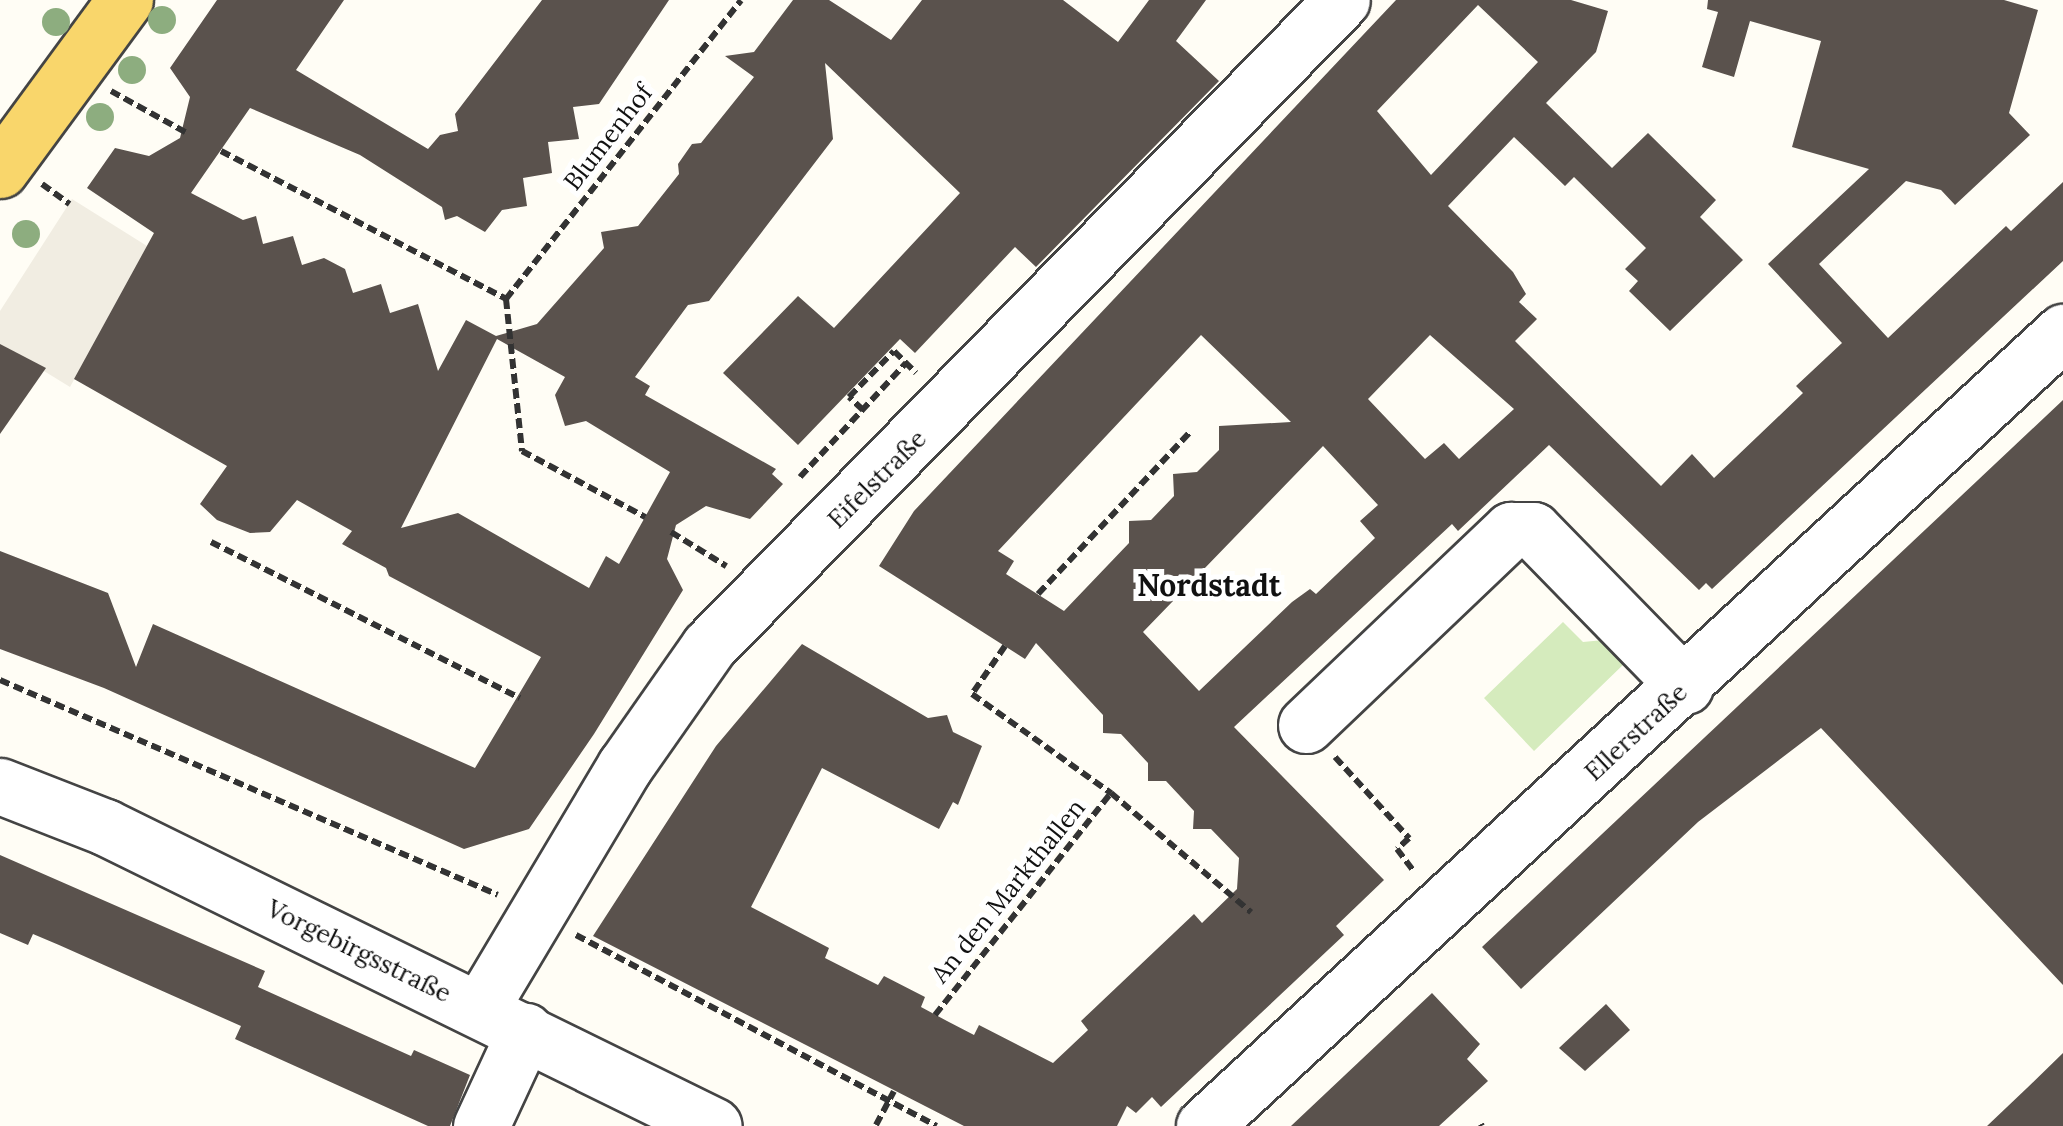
<!DOCTYPE html>
<html>
<head>
<meta charset="utf-8">
<style>
	body { margin:0 }
	#map { position:relative; width:2063px; height:1126px; overflow:hidden; background:#fffdf5; font-family:Lora,serif }
	div>[style] { position:absolute }
	.green>* { inset:0; background:#d5ebbd }
	.plaza>* { inset:0; background:#f1ede2 }
	.building>* { inset:0; background:#5a524d }
	.path>* { height:6px; margin-top:-3px; transform-origin:0; background:repeating-linear-gradient(90deg,#333 0 10px,transparent 0 15px) }
	.roads { filter:drop-shadow(2px 0 #444) drop-shadow(-2px 0 #444) drop-shadow(0 2px #444) drop-shadow(0 -2px #444) }
	.minor>* { height:55px; margin:-27.5px; padding:0 27.5px; transform-origin:27.5px; border-radius:27.5px; background:#fff }
	.major>* { height:55px; margin:-27.5px; padding:0 27.5px; transform-origin:27.5px; border-radius:27.5px; background:#f9d66b }
	.trees>* { width:28px; height:28px; margin:-14px; border-radius:50%; background:#8dad7f }
	span { translate:-50% -50%; white-space:nowrap; text-align:center; line-height:1.15; -webkit-text-stroke:10px #fff; paint-order:stroke }
	.street-label { font-size:25px; color:#111 }
	.quarter-label { font-size:30px; color:#111; font-weight:700 }
</style>
</head>
<body>
<div id="map">
	<div class="green">
		<div style="clip-path:polygon(1563px 622px,1583px 642px,1614px 639px,1626px 662px,1534px 751px,1484px 698px)"></div>
	</div>
	<div class="plaza">
		<div style="clip-path:polygon(72px 199px,147px 246px,70px 387px,0 344px,0 311px)"></div>
	</div>
	<div class="building">
		<div style="clip-path:polygon(evenodd,217px 0,344px 0,296px 70px,428px 149px,440px 135px,458px 131px,455px 114px,542px 0,669px 0,599px 104px,573px 107px,579px 139px,548px 142px,552px 173px,523px 178px,527px 206px,502px 210px,485px 232px,457px 216px,445px 220px,442px 207px,360px 155px,250px 108px,191px 193px,243px 220px,256px 216px,263px 244px,293px 236px,302px 265px,324px 258px,345px 269px,353px 293px,381px 284px,390px 313px,418px 304px,438px 371px,466px 320px,496px 336px,537px 324px,604px 248px,601px 232px,638px 226px,679px 174px,678px 164px,692px 144px,701px 143px,754px 77px,725px 56px,754px 52px,793px 0,829px 0,891px 40px,922px 0,1063px 0,1118px 42px,1149px 0,1206px 0,1176px 41px,1219px 81px,1036px 267px,1015px 247px,915px 353px,900px 339px,798px 445px,723px 373px,798px 296px,834px 328px,960px 193px,825px 63px,833px 139px,709px 301px,688px 305px,635px 377px,650px 386px,645px 395px,776px 469px,772px 474px,783px 484px,750px 519px,706px 506px,676px 525px,667px 559px,683px 590px,594px 734px,529px 829px,464px 849px,104px 688px,0 649px,0 551px,108px 593px,136px 667px,153px 624px,475px 768px,541px 657px,389px 576px,386px 568px,342px 544px,352px 531px,297px 500px,270px 532px,250px 533px,217px 520px,200px 504px,227px 466px,74px 379px,154px 233px,87px 188px,115px 148px,149px 156px,180px 138px,190px 97px,170px 68px,217px 0,497px 339px,565px 377px,555px 395px,565px 426px,586px 421px,670px 472px,619px 564px,606px 556px,589px 588px,458px 513px,401px 528px,497px 339px)"></div>
		<div style="clip-path:polygon(evenodd,1396px 0,1571px 0,1608px 11px,1596px 52px,1546px 103px,1612px 168px,1648px 133px,1716px 200px,1700px 217px,1743px 260px,1670px 331px,1629px 291px,1638px 281px,1625px 269px,1646px 248px,1574px 177px,1565px 186px,1514px 137px,1448px 206px,1513px 272px,1526px 294px,1519px 302px,1537px 319px,1515px 341px,1661px 486px,1692px 454px,1714px 478px,1803px 393px,1796px 386px,1842px 343px,1768px 264px,1869px 169px,1792px 147px,1821px 41px,1750px 21px,1734px 77px,1702px 67px,1718px 12px,1707px 9px,1708px 0,2004px 0,2038px 10px,2009px 113px,2030px 135px,1955px 205px,1941px 190px,1906px 181px,1819px 264px,1888px 338px,2006px 226px,2011px 231px,2063px 182px,2063px 261px,1712px 589px,1706px 583px,1699px 590px,1549px 445px,1458px 531px,1452px 524px,1234px 727px,1384px 880px,1336px 926px,1344px 935px,1161px 1107px,1152px 1097px,1136px 1113px,1127px 1106px,1117px 1126px,964px 1126px,593px 936px,716px 746px,802px 644px,928px 718px,947px 715px,953px 732px,982px 746px,958px 805px,953px 802px,939px 829px,822px 768px,751px 907px,829px 948px,825px 958px,878px 985px,884px 976px,925px 997px,921px 1007px,947px 1021px,974px 1035px,979px 1025px,1053px 1063px,1088px 1030px,1081px 1021px,1194px 914px,1202px 923px,1237px 889px,1239px 858px,1211px 829px,1193px 829px,1194px 811px,1166px 781px,1148px 781px,1148px 763px,1121px 734px,1103px 733px,1103px 715px,1036px 643px,1025px 659px,879px 566px,914px 511px,1396px 0,1478px 5px,1538px 62px,1431px 175px,1377px 111px,1478px 5px,1396px 0,1201px 335px,1291px 422px,1219px 426px,1219px 450px,1197px 472px,1173px 474px,1174px 496px,1151px 520px,1129px 521px,1129px 543px,1064px 611px,1006px 574px,1014px 561px,998px 551px,1201px 335px,1396px 0,1430px 335px,1514px 409px,1459px 459px,1444px 443px,1425px 459px,1368px 399px,1430px 335px,1396px 0,1323px 446px,1378px 505px,1360px 521px,1375px 538px,1316px 594px,1310px 589px,1292px 602px,1199px 691px,1143px 632px,1323px 446px)"></div>
		<div style="clip-path:polygon(0 344px,46px 368px,0 434px)"></div>
		<div style="clip-path:polygon(2063px 400px,2063px 985px,1821px 728px,1698px 822px,1521px 989px,1482px 947px)"></div>
		<div style="clip-path:polygon(0 855px,265px 971px,258px 987px,411px 1056px,414px 1050px,470px 1075px,450px 1126px,428px 1126px,235px 1039px,241px 1026px,59px 945px,33px 934px,28px 945px,0 933px)"></div>
		<div style="clip-path:polygon(1432px 993px,1480px 1044px,1467px 1059px,1488px 1081px,1439px 1126px,1291px 1126px)"></div>
		<div style="clip-path:polygon(1606px 1004px,1630px 1030px,1585px 1071px,1559px 1048px)"></div>
		<div style="clip-path:polygon(2063px 1053px,2063px 1126px,1987px 1126px,2027px 1088px)"></div>
	</div>
	<div class="path">
		<div style="left:111px;top:91px;width:85px;rotate:29deg"></div>
		<div style="left:221px;top:151px;width:321px;rotate:27.4deg"></div>
		<div style="left:506px;top:299px;width:153px;rotate:84deg"></div>
		<div style="left:522px;top:451px;width:140px;rotate:28.2deg"></div>
		<div style="left:42px;top:184px;width:34px;rotate:36deg"></div>
		<div style="left:506px;top:299px;width:380px;rotate:-51.8deg"></div>
		<div style="left:863px;top:410px;width:19px;rotate:-137deg"></div>
		<div style="left:849px;top:397px;width:64px;rotate:-45.6deg"></div>
		<div style="left:894px;top:351px;width:31px;rotate:45deg"></div>
		<div style="left:800px;top:477px;width:156px;rotate:-47.1deg"></div>
		<div style="left:671px;top:532px;width:65px;rotate:31.7deg"></div>
		<div style="left:211px;top:542px;width:346px;rotate:26.8deg"></div>
		<div style="left:1038px;top:594px;width:222px;rotate:-46.8deg"></div>
		<div style="left:1005px;top:646px;width:58px;rotate:124.5deg"></div>
		<div style="left:972px;top:694px;width:171px;rotate:35.5deg"></div>
		<div style="left:1111px;top:793px;width:184px;rotate:40.4deg"></div>
		<div style="left:0;top:680px;width:542px;rotate:23.35deg"></div>
		<div style="left:1335px;top:757px;width:110px;rotate:47.6deg"></div>
		<div style="left:1409px;top:838px;width:16px;rotate:137deg"></div>
		<div style="left:1397px;top:849px;width:26px;rotate:53deg"></div>
		<div style="left:576px;top:935px;width:408px;rotate:27.9deg"></div>
		<div style="left:935px;top:1015px;width:283px;rotate:-51.6deg"></div>
		<div style="left:1481px;top:1124px;width:2px;rotate:63deg"></div>
		<div style="left:876px;top:1125px;width:38px;rotate:-62deg"></div>
	</div>
	<div class="roads">
		<div class="minor">
			<div style="left:1306px;top:725px;width:283px;rotate:-43.6deg"></div>
			<div style="left:1511px;top:530px;width:22px"></div>
			<div style="left:1533px;top:530px;width:218px;rotate:45.7deg"></div>
			<div style="left:0;top:786px;width:113px;rotate:21.3deg"></div>
			<div style="left:105px;top:827px;width:678px;rotate:26.15deg"></div>
			<div style="left:480px;top:1009px;width:283px;rotate:-59.2deg"></div>
			<div style="left:625px;top:766px;width:146px;rotate:-55deg"></div>
			<div style="left:709px;top:646px;width:904px;rotate:-45.58deg"></div>
			<div style="left:481px;top:1126px;width:105px;rotate:-65.1deg"></div>
			<div style="left:1204px;top:1126px;width:1170px;rotate:-42.75deg"></div>
		</div>
		<div class="major">
			<div style="left:0;top:170px;width:211px;rotate:-53.7deg"></div>
		</div>
	</div>
	<div class="trees">
		<div style="left:162px;top:20px"></div>
		<div style="left:56px;top:22px"></div>
		<div style="left:132px;top:70px"></div>
		<div style="left:100px;top:117px"></div>
		<div style="left:26px;top:234px"></div>
	</div>
	<div class="street-label">
		<span style="left:608px;top:137px;rotate:-52deg">Blumenhof</span>
		<span style="left:877px;top:479px;rotate:-45deg">Eifelstraße</span>
		<span style="left:1636px;top:732px;rotate:-43deg">Ellerstraße</span>
		<span style="left:1008px;top:891px;rotate:-51deg">An den Markthallen</span>
		<span style="left:359px;top:951px;rotate:26deg">Vorgebirgsstraße</span>
	</div>
	<div class="quarter-label">
		<span style="left:1209px;top:585px">Nordstadt</span>
	</div>
</div>
</body>
</html>
